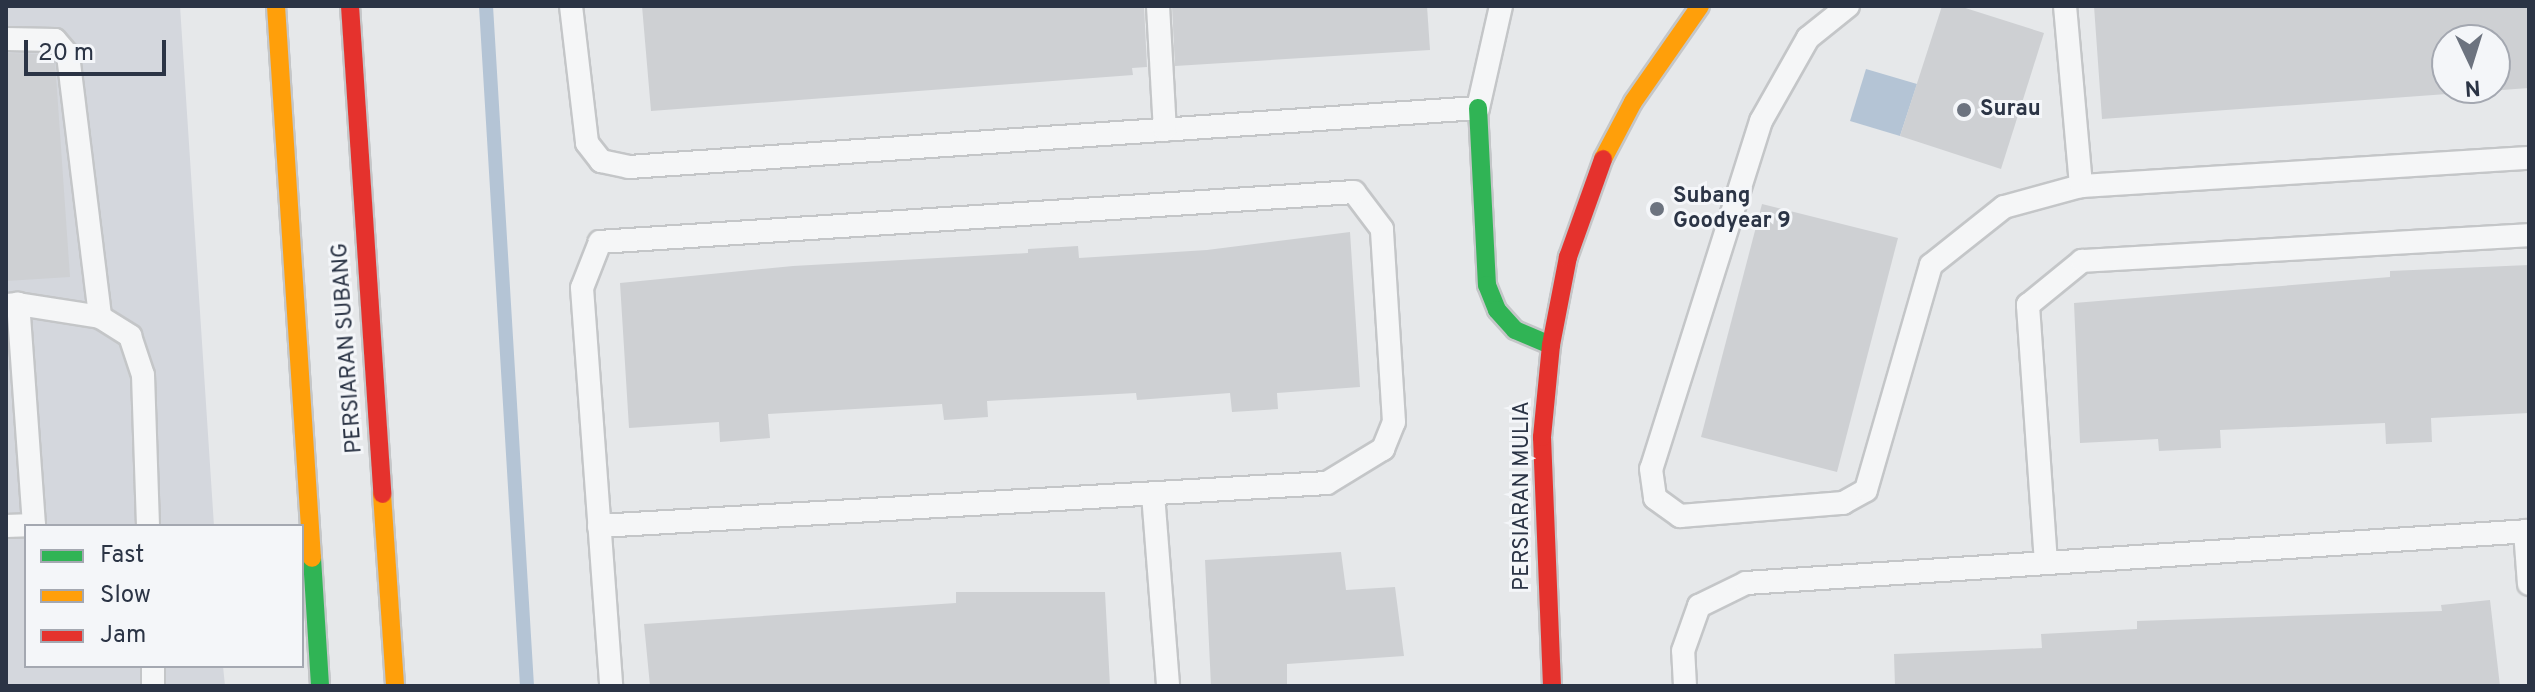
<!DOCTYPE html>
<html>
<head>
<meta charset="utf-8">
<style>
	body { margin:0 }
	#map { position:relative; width:2535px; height:692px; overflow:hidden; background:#e6e8ea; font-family:Overpass,sans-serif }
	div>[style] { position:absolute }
	.built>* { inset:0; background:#d4d7dd }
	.water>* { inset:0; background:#b4c4d5 }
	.stream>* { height:14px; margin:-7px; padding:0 7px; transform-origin:7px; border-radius:7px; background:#b4c4d5 }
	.building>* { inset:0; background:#ced0d3 }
	.roads { filter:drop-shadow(2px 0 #c4c6c8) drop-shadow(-2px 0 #c4c6c8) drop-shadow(0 2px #c4c6c8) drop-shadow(0 -2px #c4c6c8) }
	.lane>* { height:22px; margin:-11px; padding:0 11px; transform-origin:11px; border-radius:11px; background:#f5f6f7 }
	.fast>* { height:18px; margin:-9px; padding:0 9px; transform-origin:9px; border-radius:9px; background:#30b455 }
	.slow>* { height:18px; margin:-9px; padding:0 9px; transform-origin:9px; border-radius:9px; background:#ff9f0a }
	.jam>* { height:18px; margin:-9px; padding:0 9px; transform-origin:9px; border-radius:9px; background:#e5322d }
	.dots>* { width:22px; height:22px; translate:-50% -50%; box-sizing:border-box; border:4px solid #f4f6f9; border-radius:50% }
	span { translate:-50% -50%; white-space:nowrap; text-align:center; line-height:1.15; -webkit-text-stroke:6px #f4f6f9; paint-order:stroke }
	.poi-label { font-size:22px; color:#2b3445; font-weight:700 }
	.left { translate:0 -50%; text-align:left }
	.street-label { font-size:22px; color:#2b3445 }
	.frame { position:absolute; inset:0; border:8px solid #2b3445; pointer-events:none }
	.legend { position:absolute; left:24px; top:524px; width:280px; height:144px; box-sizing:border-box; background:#f4f6f9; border:2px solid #a4a8b1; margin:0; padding:10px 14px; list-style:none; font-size:24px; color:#2b3445 }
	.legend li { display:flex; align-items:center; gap:16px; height:40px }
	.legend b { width:40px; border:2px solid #a4a8b1 }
	.north { position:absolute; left:2431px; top:24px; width:80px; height:80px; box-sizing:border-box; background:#f4f6f9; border:2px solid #a4a8b1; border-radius:50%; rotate:176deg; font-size:22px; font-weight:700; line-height:32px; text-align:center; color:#2b3445 }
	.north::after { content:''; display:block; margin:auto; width:28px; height:36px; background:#6c737f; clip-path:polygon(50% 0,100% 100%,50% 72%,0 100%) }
	.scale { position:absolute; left:24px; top:40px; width:142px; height:36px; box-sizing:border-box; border:4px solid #2b3445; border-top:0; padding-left:10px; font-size:24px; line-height:28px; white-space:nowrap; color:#2b3445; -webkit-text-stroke:6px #f4f6f9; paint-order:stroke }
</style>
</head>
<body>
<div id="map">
	<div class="built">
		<div style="clip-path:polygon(6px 6px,180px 6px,214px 526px,26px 526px,26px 666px,223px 666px,225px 686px,6px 686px)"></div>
	</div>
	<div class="water">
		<div style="clip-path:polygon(1866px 69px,1917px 84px,1900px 136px,1850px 121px)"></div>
	</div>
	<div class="stream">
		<div style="left:486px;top:6px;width:681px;rotate:86.55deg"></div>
	</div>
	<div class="building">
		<div style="clip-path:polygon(642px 6px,1144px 6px,1147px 67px,1132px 68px,1133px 75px,651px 111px)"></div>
		<div style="clip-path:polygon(1172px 6px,1427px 6px,1430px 50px,1175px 66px)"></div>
		<div style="clip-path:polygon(1942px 6px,1959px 6px,2044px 33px,2001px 169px,1900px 136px)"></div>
		<div style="clip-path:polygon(evenodd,2094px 6px,2529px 6px,2529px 88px,2102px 119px,2094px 6px,2447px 40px,2495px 40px,2495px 88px,2447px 88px,2447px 40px)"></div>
		<div style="clip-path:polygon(6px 53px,48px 54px,55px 61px,70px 277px,6px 281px)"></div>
		<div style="clip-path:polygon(1762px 204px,1898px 238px,1837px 472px,1701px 437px)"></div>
		<div style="clip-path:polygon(1350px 232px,1360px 387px,1277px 393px,1278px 409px,1232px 412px,1230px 393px,1137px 400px,1136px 393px,987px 401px,988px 417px,944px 420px,942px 404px,768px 414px,770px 438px,720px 442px,719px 422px,629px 428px,620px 283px,793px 266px,1028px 253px,1028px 249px,1078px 246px,1079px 258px,1207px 250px)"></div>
		<div style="clip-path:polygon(2529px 265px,2529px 413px,2431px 418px,2432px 442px,2386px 444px,2385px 423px,2220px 430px,2221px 448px,2159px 451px,2158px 439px,2080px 443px,2074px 303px,2390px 277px,2390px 271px)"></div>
		<div style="clip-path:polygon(1341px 552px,1346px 590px,1395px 587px,1404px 656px,1287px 664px,1287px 686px,1211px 686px,1205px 560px)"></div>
		<div style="clip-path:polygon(956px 592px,1105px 592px,1110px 686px,650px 686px,644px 624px,956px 603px)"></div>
		<div style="clip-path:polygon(2490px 600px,2500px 686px,1895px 686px,1894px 654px,2042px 648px,2041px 634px,2137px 629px,2137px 621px,2442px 611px,2441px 605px)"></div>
	</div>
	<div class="roads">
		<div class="lane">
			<div style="left:571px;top:6px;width:138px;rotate:83.3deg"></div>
			<div style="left:587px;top:143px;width:23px;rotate:52deg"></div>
			<div style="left:601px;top:161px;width:29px;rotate:12deg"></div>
			<div style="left:629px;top:167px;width:851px;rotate:-3.98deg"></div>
			<div style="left:1478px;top:108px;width:105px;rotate:-77.3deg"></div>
			<div style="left:1158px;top:6px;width:124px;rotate:86.8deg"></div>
			<div style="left:1848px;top:6px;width:51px;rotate:141.3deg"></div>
			<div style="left:1808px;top:38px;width:95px;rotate:119.5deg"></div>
			<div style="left:1761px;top:121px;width:365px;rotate:107.5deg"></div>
			<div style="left:1651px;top:469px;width:29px;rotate:82deg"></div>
			<div style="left:1655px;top:498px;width:31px;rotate:36deg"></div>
			<div style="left:1680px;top:516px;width:164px;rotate:-4.6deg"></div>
			<div style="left:1843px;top:503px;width:26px;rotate:-29deg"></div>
			<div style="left:1866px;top:490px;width:234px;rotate:-73.9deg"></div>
			<div style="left:1931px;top:265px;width:93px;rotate:-38.5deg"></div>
			<div style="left:2004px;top:207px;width:80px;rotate:-15.3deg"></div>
			<div style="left:2081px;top:186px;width:449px;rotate:-3.6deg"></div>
			<div style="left:2065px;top:6px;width:181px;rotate:84.9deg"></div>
			<div style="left:6px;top:39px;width:49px;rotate:1.2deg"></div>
			<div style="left:55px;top:40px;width:20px;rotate:49deg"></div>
			<div style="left:68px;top:55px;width:264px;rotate:83deg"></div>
			<div style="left:18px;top:304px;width:83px;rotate:9deg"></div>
			<div style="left:100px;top:317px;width:36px;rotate:32deg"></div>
			<div style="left:130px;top:336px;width:41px;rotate:71.6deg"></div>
			<div style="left:143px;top:375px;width:151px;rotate:88.1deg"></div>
			<div style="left:1153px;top:494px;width:193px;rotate:85.5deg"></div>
			<div style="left:6px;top:526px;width:28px;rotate:-2deg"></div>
			<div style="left:34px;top:525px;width:222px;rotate:-94.1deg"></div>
			<div style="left:18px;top:304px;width:11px;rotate:175deg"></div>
			<div style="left:599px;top:526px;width:729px;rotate:-3.38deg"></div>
			<div style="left:1327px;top:483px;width:66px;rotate:-31.3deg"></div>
			<div style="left:1383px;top:449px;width:29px;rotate:-68deg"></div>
			<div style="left:1394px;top:422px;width:193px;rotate:-93.6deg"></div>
			<div style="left:1382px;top:229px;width:46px;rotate:-127.1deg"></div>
			<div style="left:1354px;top:192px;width:756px;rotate:176.21deg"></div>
			<div style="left:600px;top:242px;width:49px;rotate:111.4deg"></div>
			<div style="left:582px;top:288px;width:399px;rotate:85.8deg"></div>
			<div style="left:2525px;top:531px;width:53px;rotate:85.7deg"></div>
			<div style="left:2046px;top:563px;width:259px;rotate:-94deg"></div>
			<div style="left:2028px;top:305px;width:70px;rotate:-39.2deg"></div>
			<div style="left:2082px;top:261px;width:448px;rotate:-3.3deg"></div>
			<div style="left:153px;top:666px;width:20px;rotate:90deg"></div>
			<div style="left:1685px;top:686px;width:35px;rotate:-93deg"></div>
			<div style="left:1683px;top:651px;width:48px;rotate:-70.4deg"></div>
			<div style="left:1699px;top:606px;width:52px;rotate:-26.1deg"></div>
			<div style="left:1746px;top:583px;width:785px;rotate:-3.8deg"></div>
		</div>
		<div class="fast">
			<div style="left:1478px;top:108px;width:177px;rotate:87.1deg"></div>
			<div style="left:1487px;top:285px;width:27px;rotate:68deg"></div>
			<div style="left:1497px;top:310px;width:27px;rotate:48deg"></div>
			<div style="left:1515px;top:330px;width:39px;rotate:23deg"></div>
			<div style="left:312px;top:558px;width:128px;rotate:86.4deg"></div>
		</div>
		<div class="slow">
			<div style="left:276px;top:6px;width:553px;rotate:86.27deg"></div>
			<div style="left:1603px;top:159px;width:64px;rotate:-62.2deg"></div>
			<div style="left:1633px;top:102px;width:117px;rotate:-55.1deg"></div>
			<div style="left:382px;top:494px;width:192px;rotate:86.1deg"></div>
		</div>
		<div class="jam">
			<div style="left:350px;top:6px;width:489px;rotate:86.2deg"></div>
			<div style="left:1552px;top:686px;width:249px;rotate:-92.3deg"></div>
			<div style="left:1542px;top:437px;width:92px;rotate:-84.4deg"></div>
			<div style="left:1551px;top:345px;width:90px;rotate:-79.1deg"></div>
			<div style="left:1568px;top:257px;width:104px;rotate:-70.3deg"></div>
		</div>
	</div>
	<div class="dots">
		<div style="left:1964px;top:110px;background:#6c737f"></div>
		<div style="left:1657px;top:209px;background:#6c737f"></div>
	</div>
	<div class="poi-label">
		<span class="left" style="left:1980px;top:110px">Surau</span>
		<span class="left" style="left:1673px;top:209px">Subang<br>Goodyear 9</span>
	</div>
	<div class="street-label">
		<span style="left:348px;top:348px;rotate:-94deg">PERSIARAN SUBANG</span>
		<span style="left:1523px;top:496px;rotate:-90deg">PERSIARAN MULIA</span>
	</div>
	<div class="frame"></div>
	<ul class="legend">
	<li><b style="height:10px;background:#30b455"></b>Fast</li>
	<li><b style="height:10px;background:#ff9f0a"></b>Slow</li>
	<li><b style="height:10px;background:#e5322d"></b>Jam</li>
	</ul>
	<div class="north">N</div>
	<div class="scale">20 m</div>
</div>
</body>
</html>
